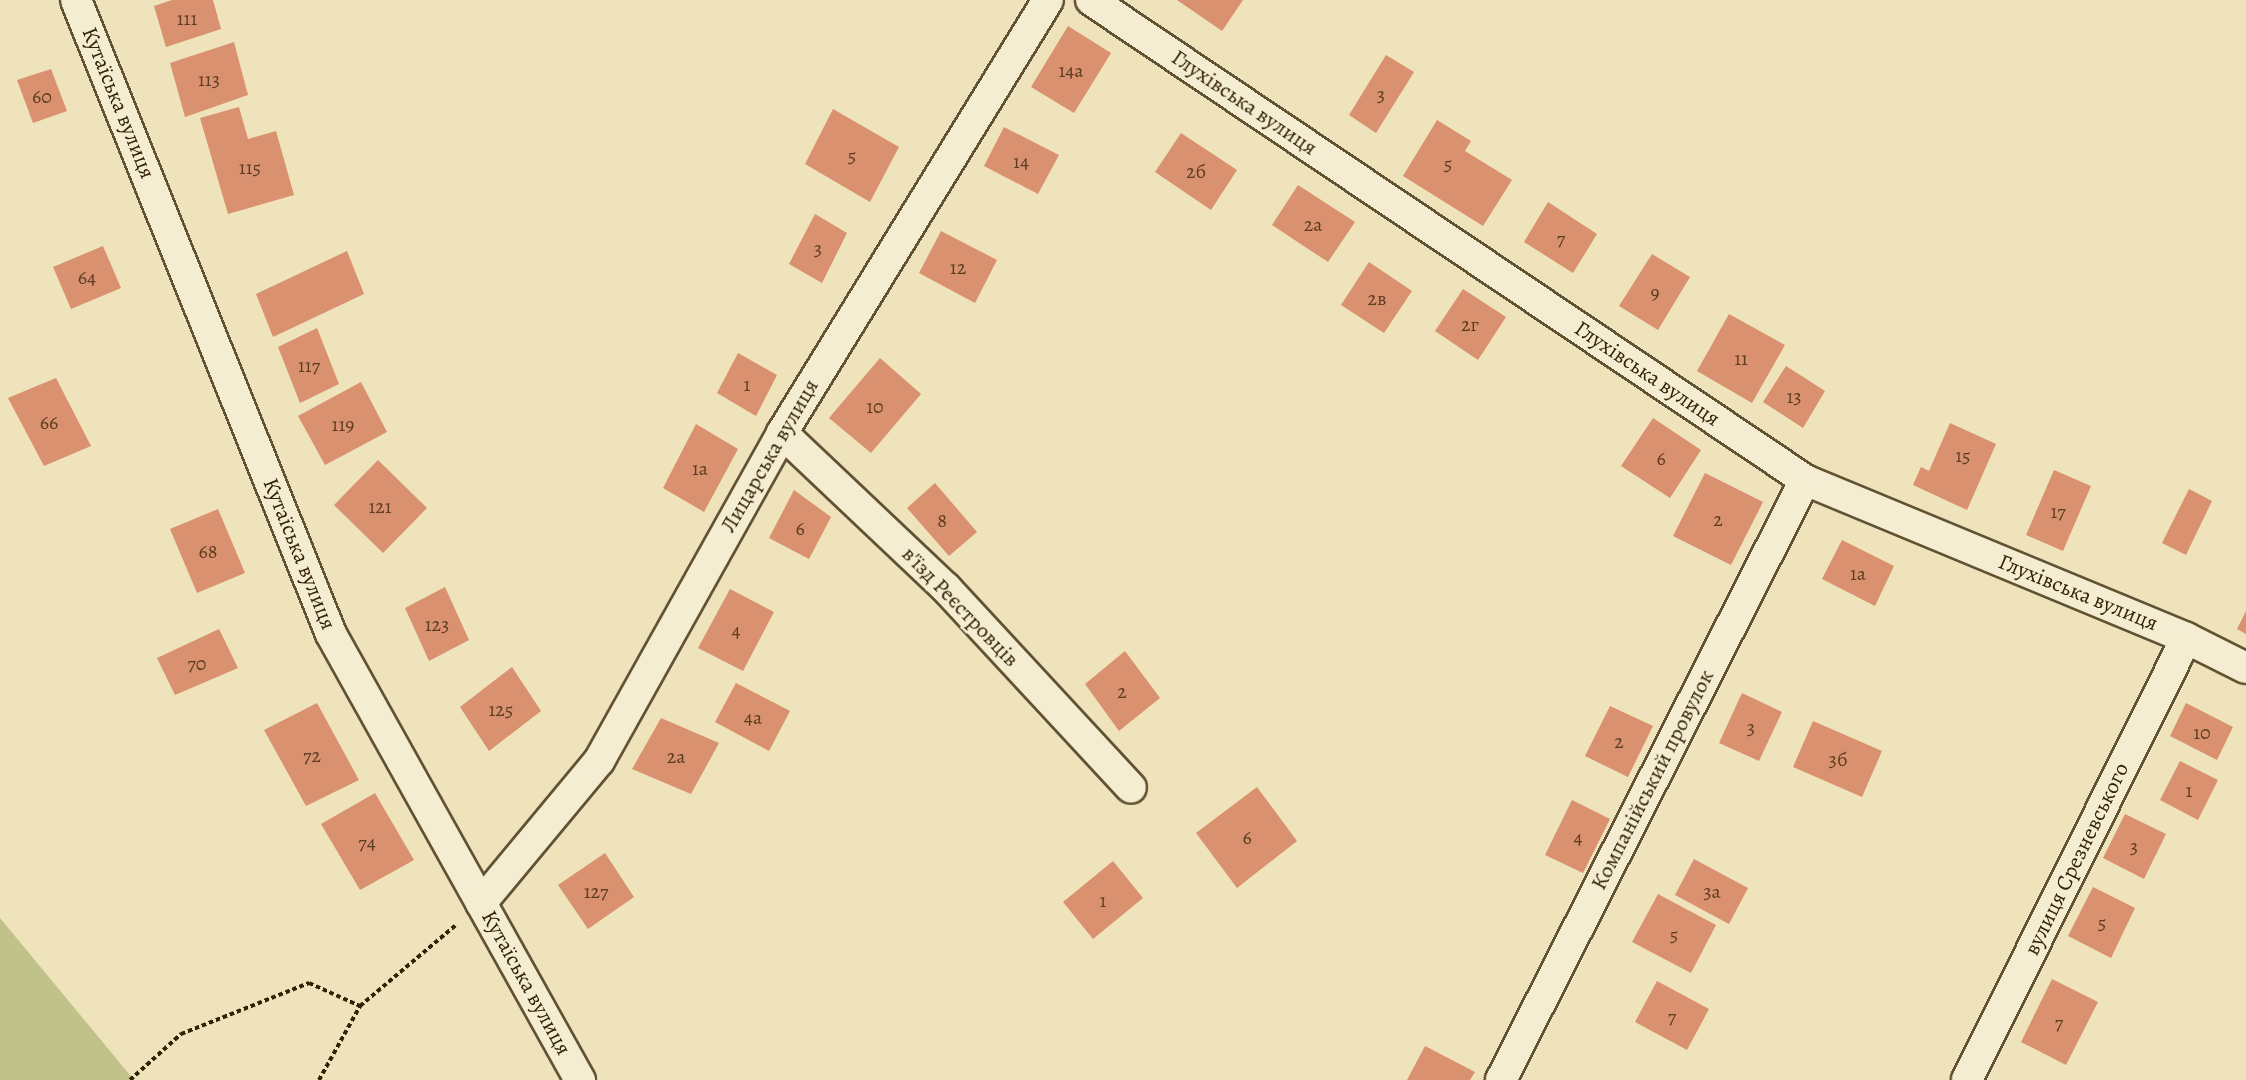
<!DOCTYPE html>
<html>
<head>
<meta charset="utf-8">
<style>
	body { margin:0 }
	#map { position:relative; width:2246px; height:1080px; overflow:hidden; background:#eee3ba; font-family:Alegreya,serif }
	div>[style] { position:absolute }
	.green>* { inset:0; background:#c1c18a }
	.building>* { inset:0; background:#d9916f }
	.path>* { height:4px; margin-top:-2px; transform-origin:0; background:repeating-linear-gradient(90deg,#332107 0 4.5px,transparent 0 7.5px) }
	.roads { filter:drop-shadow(2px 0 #625234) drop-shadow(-2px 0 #625234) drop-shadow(0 2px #625234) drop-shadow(0 -2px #625234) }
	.street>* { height:30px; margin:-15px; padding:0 15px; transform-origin:15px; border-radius:15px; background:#f4edd2 }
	span { translate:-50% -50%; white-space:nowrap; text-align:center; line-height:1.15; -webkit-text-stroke:5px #f4edd2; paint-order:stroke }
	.number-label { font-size:20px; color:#5c3d21 }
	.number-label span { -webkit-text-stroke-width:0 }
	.street-label { font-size:22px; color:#332107 }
</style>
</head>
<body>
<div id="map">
	<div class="green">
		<div style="clip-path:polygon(0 918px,134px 1080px,0 1080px)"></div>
	</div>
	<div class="building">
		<div style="clip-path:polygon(172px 0,213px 0,221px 29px,166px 47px,154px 6px)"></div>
		<div style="clip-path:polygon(1177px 0,1243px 0,1222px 31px)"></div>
		<div style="clip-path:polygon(1068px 26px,1111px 53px,1074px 113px,1031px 87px)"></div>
		<div style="clip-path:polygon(234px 42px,248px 95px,185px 117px,170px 63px)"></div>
		<div style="clip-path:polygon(1386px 55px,1414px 72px,1376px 133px,1349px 115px)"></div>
		<div style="clip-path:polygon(51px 69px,67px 111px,33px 123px,17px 80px)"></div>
		<div style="clip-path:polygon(239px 107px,248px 139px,276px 131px,294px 195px,228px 214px,200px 118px)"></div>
		<div style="clip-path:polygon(833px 109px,899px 147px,870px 202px,805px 164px)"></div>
		<div style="clip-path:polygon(1437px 120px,1471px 141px,1465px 151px,1512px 180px,1483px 226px,1403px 176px)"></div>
		<div style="clip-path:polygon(1004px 127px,1059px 155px,1038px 194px,984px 166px)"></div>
		<div style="clip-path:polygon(1181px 133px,1237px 170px,1211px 210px,1155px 172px)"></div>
		<div style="clip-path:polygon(1298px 185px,1355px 222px,1328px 262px,1272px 225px)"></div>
		<div style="clip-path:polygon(1548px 202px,1597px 234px,1573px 273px,1524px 242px)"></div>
		<div style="clip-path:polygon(815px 214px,847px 233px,822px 283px,789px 264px)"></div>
		<div style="clip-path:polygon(941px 231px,997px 260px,975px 303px,919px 273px)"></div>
		<div style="clip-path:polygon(103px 246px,121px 288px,71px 309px,53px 267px)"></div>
		<div style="clip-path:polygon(347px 251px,364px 294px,273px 337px,256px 294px)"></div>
		<div style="clip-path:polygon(1652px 254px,1690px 277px,1658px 330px,1619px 306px)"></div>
		<div style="clip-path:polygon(1369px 262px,1412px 291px,1384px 333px,1341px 305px)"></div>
		<div style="clip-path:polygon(1463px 289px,1506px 317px,1478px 360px,1435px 331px)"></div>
		<div style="clip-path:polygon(1729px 314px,1785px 345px,1752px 403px,1697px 371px)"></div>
		<div style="clip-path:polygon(317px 328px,339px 384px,300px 403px,278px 347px)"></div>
		<div style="clip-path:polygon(738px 353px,777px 375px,756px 416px,717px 393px)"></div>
		<div style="clip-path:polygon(880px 358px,921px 394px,871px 453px,829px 418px)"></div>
		<div style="clip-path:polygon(1786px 366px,1825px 391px,1803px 428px,1763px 402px)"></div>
		<div style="clip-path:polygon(56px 378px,91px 446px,44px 466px,8px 398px)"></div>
		<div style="clip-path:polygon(361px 382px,387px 432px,325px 465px,298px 416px)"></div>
		<div style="clip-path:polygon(1653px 418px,1701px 450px,1670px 498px,1621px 466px)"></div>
		<div style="clip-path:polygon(1950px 423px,1996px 444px,1967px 510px,1913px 485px,1921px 467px,1929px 471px)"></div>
		<div style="clip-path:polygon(696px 424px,738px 449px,704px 512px,663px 488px)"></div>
		<div style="clip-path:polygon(378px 460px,427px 508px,383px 553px,334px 505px)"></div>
		<div style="clip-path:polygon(2054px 470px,2091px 486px,2063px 551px,2026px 535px)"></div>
		<div style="clip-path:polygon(1705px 473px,1763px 502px,1731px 565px,1673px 536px)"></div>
		<div style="clip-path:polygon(935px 483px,977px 532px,949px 556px,907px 508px)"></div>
		<div style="clip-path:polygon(2189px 489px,2212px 501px,2186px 555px,2162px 543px)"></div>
		<div style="clip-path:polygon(794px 490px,831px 517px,809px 559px,769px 538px)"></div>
		<div style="clip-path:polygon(218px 509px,245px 573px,197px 593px,170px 529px)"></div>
		<div style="clip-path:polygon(1842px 540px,1894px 566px,1875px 606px,1822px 579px)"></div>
		<div style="clip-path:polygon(445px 587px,469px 640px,429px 661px,405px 608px)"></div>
		<div style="clip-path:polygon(730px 589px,774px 612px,743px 671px,698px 648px)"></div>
		<div style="clip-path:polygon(2246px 611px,2246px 634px,2237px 629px)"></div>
		<div style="clip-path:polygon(219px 629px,238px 668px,175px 695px,157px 658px)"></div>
		<div style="clip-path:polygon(1125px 651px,1160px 698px,1119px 731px,1085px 684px)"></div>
		<div style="clip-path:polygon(512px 667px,541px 711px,489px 751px,460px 707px)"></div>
		<div style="clip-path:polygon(736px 683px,790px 711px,769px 751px,715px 722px)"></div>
		<div style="clip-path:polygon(1742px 693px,1782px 712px,1759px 761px,1719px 743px)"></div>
		<div style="clip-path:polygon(317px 703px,359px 780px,306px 806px,264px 730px)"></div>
		<div style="clip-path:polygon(2186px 703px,2233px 727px,2217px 760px,2170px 736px)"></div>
		<div style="clip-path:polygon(1610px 706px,1653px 726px,1628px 777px,1585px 756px)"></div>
		<div style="clip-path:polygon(661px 718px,719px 743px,691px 794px,632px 769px)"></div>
		<div style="clip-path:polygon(1813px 721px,1882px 751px,1862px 797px,1793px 767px)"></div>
		<div style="clip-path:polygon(2180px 761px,2218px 780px,2198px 820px,2160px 800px)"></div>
		<div style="clip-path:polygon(1257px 787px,1297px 841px,1237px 888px,1196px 833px)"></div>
		<div style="clip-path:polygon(375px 793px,414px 860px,360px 890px,321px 824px)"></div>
		<div style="clip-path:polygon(1572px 800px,1610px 819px,1583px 873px,1545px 855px)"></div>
		<div style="clip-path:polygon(2125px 814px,2166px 834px,2144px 879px,2103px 858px)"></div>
		<div style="clip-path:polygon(605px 853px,634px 897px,588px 929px,558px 885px)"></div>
		<div style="clip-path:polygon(1694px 859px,1748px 888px,1729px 924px,1675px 895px)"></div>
		<div style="clip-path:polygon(1113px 861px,1143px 898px,1093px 939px,1063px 902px)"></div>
		<div style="clip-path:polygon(2093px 887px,2135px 908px,2111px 958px,2068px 936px)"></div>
		<div style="clip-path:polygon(1658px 894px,1716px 925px,1691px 973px,1632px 942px)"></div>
		<div style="clip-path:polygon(2052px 979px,2098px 1002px,2066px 1065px,2021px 1042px)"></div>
		<div style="clip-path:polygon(1657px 981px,1709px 1009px,1687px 1050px,1635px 1022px)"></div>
		<div style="clip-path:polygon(1425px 1046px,1475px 1072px,1470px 1080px,1407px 1080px)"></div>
	</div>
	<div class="path">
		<div style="left:130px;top:1080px;width:69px;rotate:-42deg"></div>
		<div style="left:181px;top:1034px;width:138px;rotate:-21.7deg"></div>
		<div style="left:309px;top:983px;width:56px;rotate:24.3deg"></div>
		<div style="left:319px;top:1080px;width:85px;rotate:-61deg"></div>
		<div style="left:360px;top:1006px;width:126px;rotate:-40.2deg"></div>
	</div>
	<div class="roads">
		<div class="street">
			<div style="left:76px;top:0;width:683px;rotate:68.09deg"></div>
			<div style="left:331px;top:634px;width:511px;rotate:60.83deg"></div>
			<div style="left:1091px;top:0;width:860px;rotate:33.91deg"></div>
			<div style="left:1805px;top:480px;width:412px;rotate:22.5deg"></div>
			<div style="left:2186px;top:638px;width:67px;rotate:26.6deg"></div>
			<div style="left:782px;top:433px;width:226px;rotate:43.4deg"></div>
			<div style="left:946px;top:588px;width:272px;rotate:47.2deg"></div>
			<div style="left:481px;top:903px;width:185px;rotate:-50.3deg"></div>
			<div style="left:599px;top:761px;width:376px;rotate:-60.8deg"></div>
			<div style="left:782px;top:433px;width:508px;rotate:-58.44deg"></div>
			<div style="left:1501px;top:1080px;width:673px;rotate:-63.13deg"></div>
			<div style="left:1967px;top:1080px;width:493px;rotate:-63.6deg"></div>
		</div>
	</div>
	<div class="number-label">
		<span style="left:187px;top:18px">111</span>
		<span style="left:1071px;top:70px">14а</span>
		<span style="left:209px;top:79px">113</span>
		<span style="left:1381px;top:94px">3</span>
		<span style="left:42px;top:96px">60</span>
		<span style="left:852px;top:155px">5</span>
		<span style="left:1021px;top:161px">14</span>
		<span style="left:1448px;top:163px">5</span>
		<span style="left:250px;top:167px">115</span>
		<span style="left:1196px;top:171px">2б</span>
		<span style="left:1313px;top:224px">2а</span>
		<span style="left:1561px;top:238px">7</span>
		<span style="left:818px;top:248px">3</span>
		<span style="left:958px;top:267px">12</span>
		<span style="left:87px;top:277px">64</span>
		<span style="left:1655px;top:292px">9</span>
		<span style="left:1377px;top:298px">2в</span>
		<span style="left:1470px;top:324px">2г</span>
		<span style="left:1741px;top:358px">11</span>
		<span style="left:309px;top:365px">117</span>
		<span style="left:747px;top:384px">1</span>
		<span style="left:1794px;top:396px">13</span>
		<span style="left:875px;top:406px">10</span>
		<span style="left:49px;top:422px">66</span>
		<span style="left:343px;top:424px">119</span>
		<span style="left:1963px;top:455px">15</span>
		<span style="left:1661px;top:458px">6</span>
		<span style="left:700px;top:468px">1а</span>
		<span style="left:380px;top:506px">121</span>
		<span style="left:2058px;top:511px">17</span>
		<span style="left:1718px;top:519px">2</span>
		<span style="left:942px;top:520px">8</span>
		<span style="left:800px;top:528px">6</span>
		<span style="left:208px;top:551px">68</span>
		<span style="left:1858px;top:573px">1а</span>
		<span style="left:437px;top:624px">123</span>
		<span style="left:736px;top:630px">4</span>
		<span style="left:197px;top:663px">70</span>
		<span style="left:1122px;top:691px">2</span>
		<span style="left:501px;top:709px">125</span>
		<span style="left:753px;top:717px">4а</span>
		<span style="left:1751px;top:727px">3</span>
		<span style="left:2202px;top:732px">10</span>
		<span style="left:1619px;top:741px">2</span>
		<span style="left:312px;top:755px">72</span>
		<span style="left:676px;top:756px">2а</span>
		<span style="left:1838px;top:759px">3б</span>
		<span style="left:2189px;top:790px">1</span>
		<span style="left:1247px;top:837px">6</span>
		<span style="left:1578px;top:837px">4</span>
		<span style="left:367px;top:842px">74</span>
		<span style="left:2134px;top:846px">3</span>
		<span style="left:596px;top:891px">127</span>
		<span style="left:1712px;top:891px">3а</span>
		<span style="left:1103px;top:900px">1</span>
		<span style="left:2102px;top:922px">5</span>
		<span style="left:1674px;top:934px">5</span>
		<span style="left:1672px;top:1016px">7</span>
		<span style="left:2059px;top:1022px">7</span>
	</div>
	<div class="street-label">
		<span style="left:118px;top:103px;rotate:68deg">Кутаїська вулиця</span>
		<span style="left:1244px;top:103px;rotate:34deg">Глухівська вулиця</span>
		<span style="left:1647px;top:374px;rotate:34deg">Глухівська вулиця</span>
		<span style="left:770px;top:456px;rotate:-60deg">Лицарська вулиця</span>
		<span style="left:299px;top:554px;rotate:68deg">Кутаїська вулиця</span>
		<span style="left:2078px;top:593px;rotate:22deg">Глухівська вулиця</span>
		<span style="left:960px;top:607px;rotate:46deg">в'їзд Реєстровців</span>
		<span style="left:1653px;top:780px;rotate:-63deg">Компанійський провулок</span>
		<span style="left:2077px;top:859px;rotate:-64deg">вулиця Срезневського</span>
		<span style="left:526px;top:983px;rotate:61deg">Кутаїська вулиця</span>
	</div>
</div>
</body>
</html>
